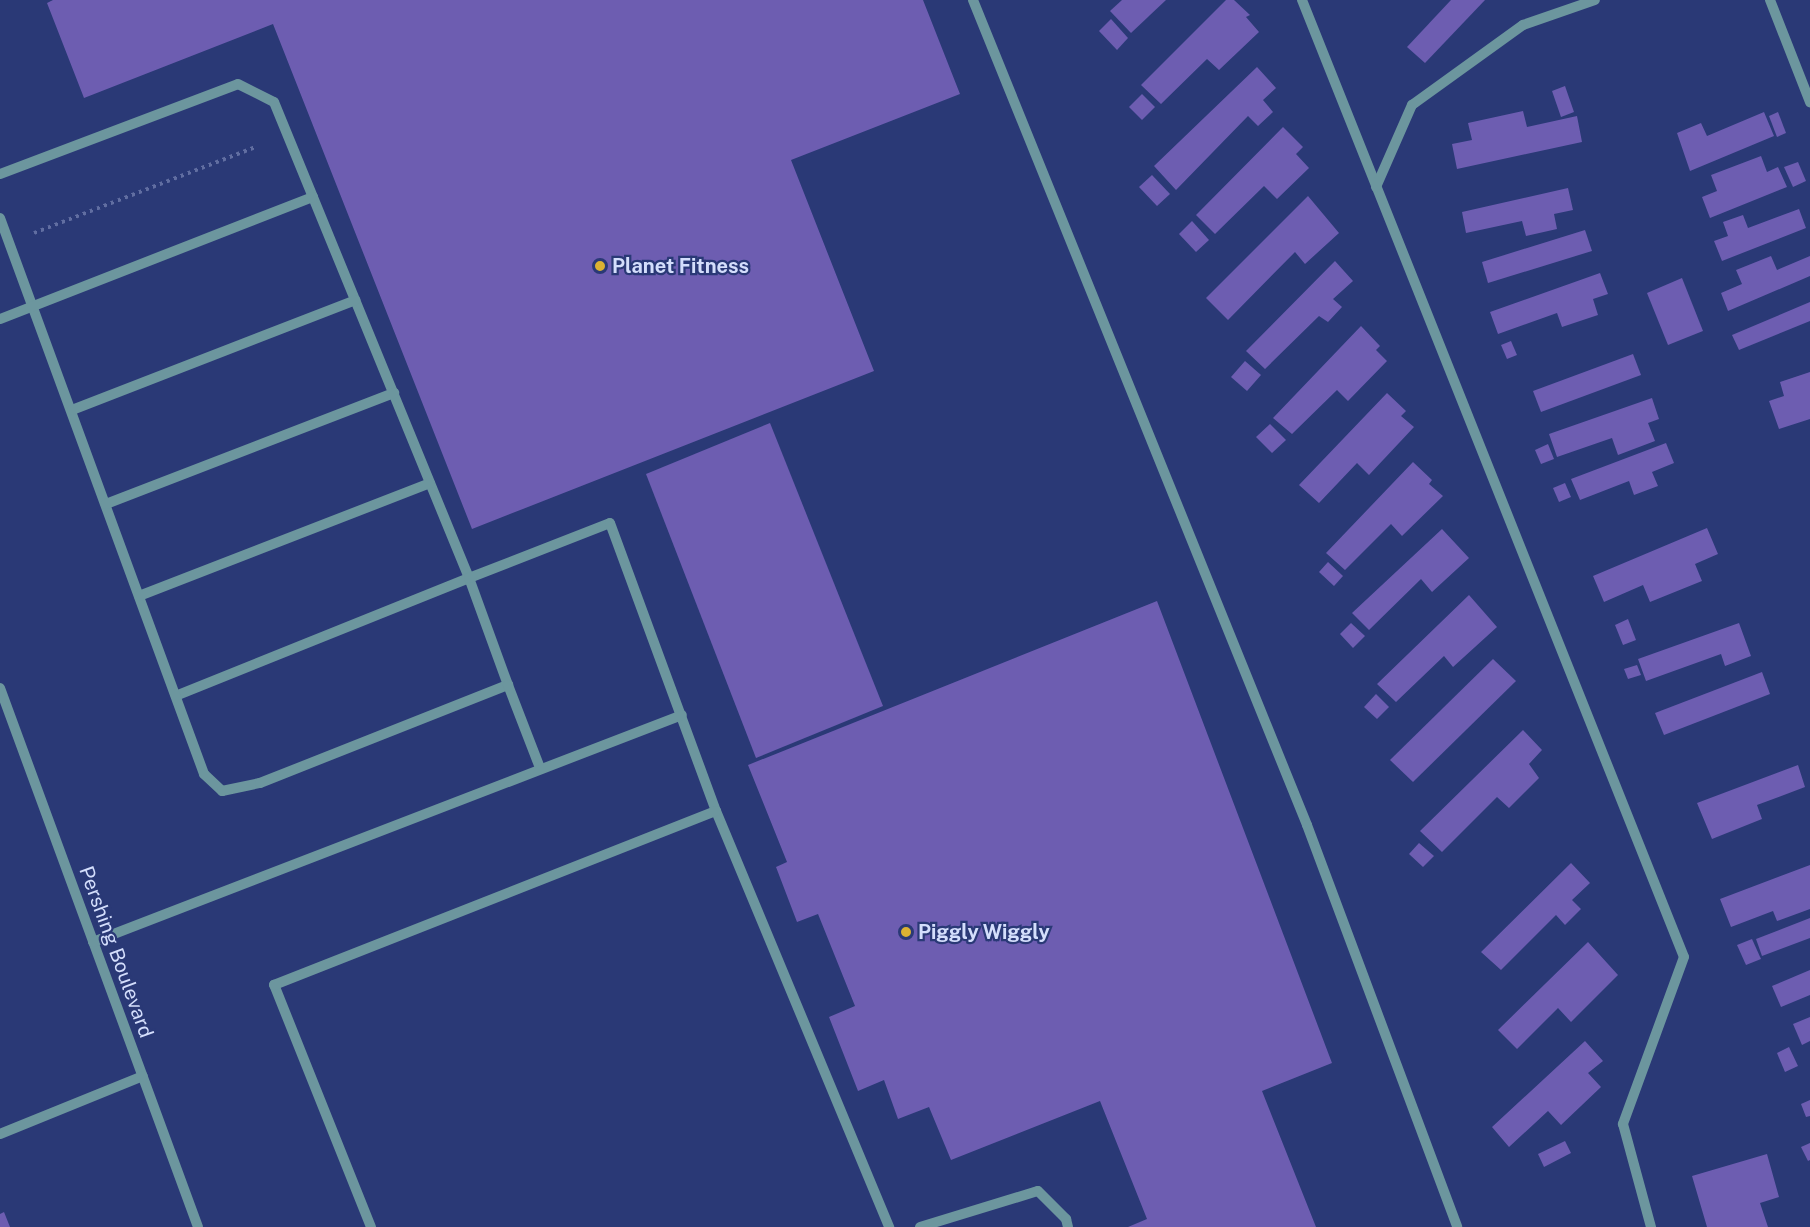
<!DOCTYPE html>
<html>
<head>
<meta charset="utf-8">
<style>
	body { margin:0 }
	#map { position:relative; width:1810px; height:1227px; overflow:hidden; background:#2a3976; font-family:"Public Sans",sans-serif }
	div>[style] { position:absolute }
	.building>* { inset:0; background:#6d5db1 }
	.path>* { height:4px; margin-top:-2px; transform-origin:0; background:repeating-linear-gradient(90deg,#616ea1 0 3px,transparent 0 7.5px) }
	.minor>* { height:10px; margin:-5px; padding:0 5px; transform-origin:5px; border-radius:5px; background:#6c969e }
	.dots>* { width:16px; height:16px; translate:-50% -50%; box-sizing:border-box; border:3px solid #2a3976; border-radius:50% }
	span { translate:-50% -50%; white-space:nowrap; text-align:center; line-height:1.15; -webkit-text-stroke:4.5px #2a3976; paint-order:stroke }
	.poi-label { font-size:20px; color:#d4defc; font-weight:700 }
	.left { translate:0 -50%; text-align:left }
	.street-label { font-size:20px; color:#d4defc }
</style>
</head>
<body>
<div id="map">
	<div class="building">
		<div style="clip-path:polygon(53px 0,923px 0,960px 94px,791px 160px,874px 371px,472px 529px,273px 24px,84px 98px,47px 3px)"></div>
		<div style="clip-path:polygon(1122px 0,1166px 0,1131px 33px,1110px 11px)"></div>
		<div style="clip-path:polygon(1226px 0,1234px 0,1250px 15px,1246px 17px,1259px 32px,1219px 70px,1207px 59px,1161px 104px,1141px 85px)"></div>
		<div style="clip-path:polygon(1451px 0,1485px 0,1425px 63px,1407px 47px)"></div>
		<div style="clip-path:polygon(1111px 19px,1128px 38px,1117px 50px,1099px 31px)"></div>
		<div style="clip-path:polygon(1257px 67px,1276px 88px,1263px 100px,1273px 112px,1258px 126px,1248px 116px,1176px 190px,1154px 166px)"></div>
		<div style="clip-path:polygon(1565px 86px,1574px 112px,1561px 117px,1552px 91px)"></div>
		<div style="clip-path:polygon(1142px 94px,1155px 107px,1142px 120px,1129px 107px)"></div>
		<div style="clip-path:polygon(1523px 111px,1527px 127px,1577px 116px,1582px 142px,1457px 169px,1452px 144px,1472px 140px,1468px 123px)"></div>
		<div style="clip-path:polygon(1764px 112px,1774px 136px,1690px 171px,1677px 133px,1701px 123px,1707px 136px)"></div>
		<div style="clip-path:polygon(1778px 112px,1786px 133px,1777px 137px,1769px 116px)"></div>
		<div style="clip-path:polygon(1283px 127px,1303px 147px,1296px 154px,1309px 168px,1277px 199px,1264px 186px,1215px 234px,1196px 215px)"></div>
		<div style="clip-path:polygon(1761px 156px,1767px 172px,1778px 167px,1787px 187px,1710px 218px,1702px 197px,1717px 191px,1711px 175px)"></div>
		<div style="clip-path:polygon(1798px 162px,1806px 181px,1793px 187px,1784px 167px)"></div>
		<div style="clip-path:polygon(1152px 175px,1170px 194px,1157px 206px,1139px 187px)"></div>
		<div style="clip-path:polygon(1568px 188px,1573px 210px,1554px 214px,1557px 229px,1526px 236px,1522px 221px,1466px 233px,1462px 212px)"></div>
		<div style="clip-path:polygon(1308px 196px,1339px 233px,1305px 264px,1295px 252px,1228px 320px,1206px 298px)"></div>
		<div style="clip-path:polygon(1799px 209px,1806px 228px,1722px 261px,1714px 241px,1728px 236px,1723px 222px,1743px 215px,1748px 228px)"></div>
		<div style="clip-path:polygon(1192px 221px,1209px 240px,1196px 252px,1179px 234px)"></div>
		<div style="clip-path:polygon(1585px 230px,1592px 251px,1488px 283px,1482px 262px)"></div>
		<div style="clip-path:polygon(1771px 256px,1777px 270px,1810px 256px,1810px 276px,1728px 311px,1721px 293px,1742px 284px,1736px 270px)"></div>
		<div style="clip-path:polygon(1335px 261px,1353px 281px,1333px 299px,1342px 307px,1328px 322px,1319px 316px,1265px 369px,1246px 351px)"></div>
		<div style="clip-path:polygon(1600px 273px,1608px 294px,1593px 299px,1598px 315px,1562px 327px,1557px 313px,1498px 334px,1490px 312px)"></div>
		<div style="clip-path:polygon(1682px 278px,1703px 331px,1668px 345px,1647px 293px)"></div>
		<div style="clip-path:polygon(1810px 302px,1810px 321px,1739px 350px,1732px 335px)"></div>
		<div style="clip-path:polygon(1361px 326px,1380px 346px,1376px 350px,1387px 361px,1348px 401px,1337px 390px,1292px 434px,1273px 418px)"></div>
		<div style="clip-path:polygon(1511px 341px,1517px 355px,1507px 359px,1501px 345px)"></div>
		<div style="clip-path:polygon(1633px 354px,1641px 375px,1541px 412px,1533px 391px)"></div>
		<div style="clip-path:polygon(1245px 361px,1261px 375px,1247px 391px,1231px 377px)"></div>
		<div style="clip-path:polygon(1810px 372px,1810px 419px,1779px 429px,1769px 401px,1784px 396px,1780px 382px)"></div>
		<div style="clip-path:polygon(1387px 393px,1406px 411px,1401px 416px,1414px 427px,1369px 475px,1357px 463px,1319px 503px,1299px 485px)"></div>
		<div style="clip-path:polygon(1652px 398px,1659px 419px,1648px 423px,1655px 441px,1618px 455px,1612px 438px,1557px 457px,1549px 434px)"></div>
		<div style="clip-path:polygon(770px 423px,883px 706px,756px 758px,646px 474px)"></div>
		<div style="clip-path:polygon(1270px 424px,1286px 440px,1272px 453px,1256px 437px)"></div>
		<div style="clip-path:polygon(1666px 443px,1674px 463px,1652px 472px,1658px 486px,1634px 495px,1629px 481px,1580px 500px,1571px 479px)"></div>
		<div style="clip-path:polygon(1548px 444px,1554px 459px,1541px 464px,1535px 450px)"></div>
		<div style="clip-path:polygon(1413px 462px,1432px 480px,1429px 484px,1443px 496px,1402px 536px,1391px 524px,1345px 570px,1326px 553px)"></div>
		<div style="clip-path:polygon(1565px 483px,1571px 497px,1559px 502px,1553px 488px)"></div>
		<div style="clip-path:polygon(1707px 528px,1718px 554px,1695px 564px,1702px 581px,1650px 602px,1643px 585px,1604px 602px,1593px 576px)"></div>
		<div style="clip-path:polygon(1442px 529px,1469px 558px,1432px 592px,1421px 579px,1369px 630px,1352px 613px)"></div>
		<div style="clip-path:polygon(1328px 562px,1343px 576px,1334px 586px,1319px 572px)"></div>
		<div style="clip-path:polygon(1469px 595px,1497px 627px,1453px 667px,1444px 656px,1396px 702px,1377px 684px)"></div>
		<div style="clip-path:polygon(1157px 601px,1332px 1063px,1262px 1091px,1316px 1227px,1128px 1227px,1147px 1219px,1100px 1101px,951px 1160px,929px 1107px,898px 1119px,884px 1080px,858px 1091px,829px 1017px,855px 1006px,818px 914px,797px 922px,776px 867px,787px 862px,748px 765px)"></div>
		<div style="clip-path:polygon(1628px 619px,1636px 640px,1623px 645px,1615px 625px)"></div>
		<div style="clip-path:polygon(1351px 623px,1365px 636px,1353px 648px,1340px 634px)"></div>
		<div style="clip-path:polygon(1739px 623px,1751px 656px,1725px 666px,1721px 654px,1646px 681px,1638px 659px)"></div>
		<div style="clip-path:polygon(1493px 659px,1516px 681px,1413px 782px,1390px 760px)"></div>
		<div style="clip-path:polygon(1637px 665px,1641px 675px,1628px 679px,1624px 669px)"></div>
		<div style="clip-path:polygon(1762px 672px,1770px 694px,1664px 735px,1655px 713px)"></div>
		<div style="clip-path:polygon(1376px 694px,1389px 707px,1377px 719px,1364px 707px)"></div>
		<div style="clip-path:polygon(1523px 730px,1542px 750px,1529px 764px,1539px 778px,1509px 808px,1497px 797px,1442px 852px,1420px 831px)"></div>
		<div style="clip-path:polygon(1798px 765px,1805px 787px,1757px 805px,1762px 819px,1712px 839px,1697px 803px)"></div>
		<div style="clip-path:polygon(1419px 843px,1434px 856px,1423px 867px,1409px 854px)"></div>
		<div style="clip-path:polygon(1571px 863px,1590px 883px,1572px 900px,1581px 909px,1565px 925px,1556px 915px,1501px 970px,1481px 952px)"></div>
		<div style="clip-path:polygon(1810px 865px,1810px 909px,1777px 921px,1773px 911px,1731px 927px,1720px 899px)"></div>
		<div style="clip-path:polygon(1810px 918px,1810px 938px,1762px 956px,1756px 939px)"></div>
		<div style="clip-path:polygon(1752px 939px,1761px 959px,1746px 965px,1737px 945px)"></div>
		<div style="clip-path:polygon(1588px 942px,1618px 975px,1571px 1022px,1558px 1008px,1517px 1049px,1498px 1030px)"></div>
		<div style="clip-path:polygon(1810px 970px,1810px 995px,1781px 1007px,1772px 986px)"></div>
		<div style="clip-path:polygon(1810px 1017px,1810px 1041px,1802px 1045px,1793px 1024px)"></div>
		<div style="clip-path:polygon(1585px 1041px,1603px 1061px,1588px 1073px,1601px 1087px,1561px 1125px,1548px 1111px,1509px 1147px,1492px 1127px)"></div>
		<div style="clip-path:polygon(1789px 1047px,1798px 1066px,1785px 1072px,1777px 1053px)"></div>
		<div style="clip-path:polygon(1810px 1100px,1810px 1116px,1806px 1117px,1801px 1104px)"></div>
		<div style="clip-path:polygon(1565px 1141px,1571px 1153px,1544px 1167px,1538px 1154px)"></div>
		<div style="clip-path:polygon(1810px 1143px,1810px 1160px,1808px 1161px,1801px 1147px)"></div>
		<div style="clip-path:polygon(1767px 1154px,1779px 1197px,1760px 1203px,1768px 1227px,1707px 1227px,1692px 1176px)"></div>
		<div style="clip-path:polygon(4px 1212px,10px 1227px,0 1227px,0 1214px)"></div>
	</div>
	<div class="path">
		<div style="left:34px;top:233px;width:238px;rotate:-21.2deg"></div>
	</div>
	<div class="minor">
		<div style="left:973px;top:0;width:890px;rotate:67.96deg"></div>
		<div style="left:1307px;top:825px;width:429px;rotate:69.5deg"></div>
		<div style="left:1302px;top:0;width:1030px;rotate:68.24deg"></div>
		<div style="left:1684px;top:957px;width:178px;rotate:110.1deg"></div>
		<div style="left:1623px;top:1124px;width:107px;rotate:74.8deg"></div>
		<div style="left:1770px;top:0;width:110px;rotate:68.6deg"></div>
		<div style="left:0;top:174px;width:254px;rotate:-20.7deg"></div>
		<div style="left:238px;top:84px;width:40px;rotate:26.6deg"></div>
		<div style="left:274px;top:102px;width:514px;rotate:67.72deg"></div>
		<div style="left:469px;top:578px;width:316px;rotate:158.1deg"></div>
		<div style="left:1376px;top:187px;width:90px;rotate:-66.3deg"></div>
		<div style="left:1412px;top:105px;width:137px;rotate:-35.8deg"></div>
		<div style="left:1523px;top:25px;width:76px;rotate:-19.1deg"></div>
		<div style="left:0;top:218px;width:592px;rotate:69.85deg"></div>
		<div style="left:204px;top:774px;width:25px;rotate:43deg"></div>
		<div style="left:222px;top:791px;width:39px;rotate:-12deg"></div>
		<div style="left:260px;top:783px;width:267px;rotate:-21.6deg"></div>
		<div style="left:508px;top:685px;width:114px;rotate:-110deg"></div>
		<div style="left:469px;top:578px;width:151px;rotate:-21.3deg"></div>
		<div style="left:610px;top:523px;width:307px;rotate:69.8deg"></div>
		<div style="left:716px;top:811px;width:451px;rotate:67.4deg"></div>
		<div style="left:0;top:319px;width:336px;rotate:-21.3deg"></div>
		<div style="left:72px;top:410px;width:304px;rotate:-21.2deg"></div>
		<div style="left:106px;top:504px;width:309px;rotate:-21.1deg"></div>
		<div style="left:139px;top:596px;width:312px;rotate:-21.2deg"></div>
		<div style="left:508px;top:685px;width:89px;rotate:68.9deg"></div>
		<div style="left:0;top:688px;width:574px;rotate:69.83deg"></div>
		<div style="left:93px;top:942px;width:631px;rotate:-21.08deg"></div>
		<div style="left:0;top:1134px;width:154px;rotate:-22.1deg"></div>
		<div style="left:371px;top:1227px;width:261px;rotate:-111.8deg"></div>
		<div style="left:274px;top:985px;width:475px;rotate:-21.5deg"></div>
		<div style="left:920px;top:1227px;width:123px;rotate:-17deg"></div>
		<div style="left:1038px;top:1191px;width:40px;rotate:45deg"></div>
		<div style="left:1066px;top:1219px;width:8px;rotate:76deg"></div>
	</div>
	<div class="dots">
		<div style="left:600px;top:266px;background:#dbb233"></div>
		<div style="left:906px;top:932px;background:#dbb233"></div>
	</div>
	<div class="poi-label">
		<span class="left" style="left:612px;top:266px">Planet Fitness</span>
		<span class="left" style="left:918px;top:932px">Piggly Wiggly</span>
	</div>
	<div class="street-label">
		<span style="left:116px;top:952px;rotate:70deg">Pershing Boulevard</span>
	</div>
</div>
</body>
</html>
